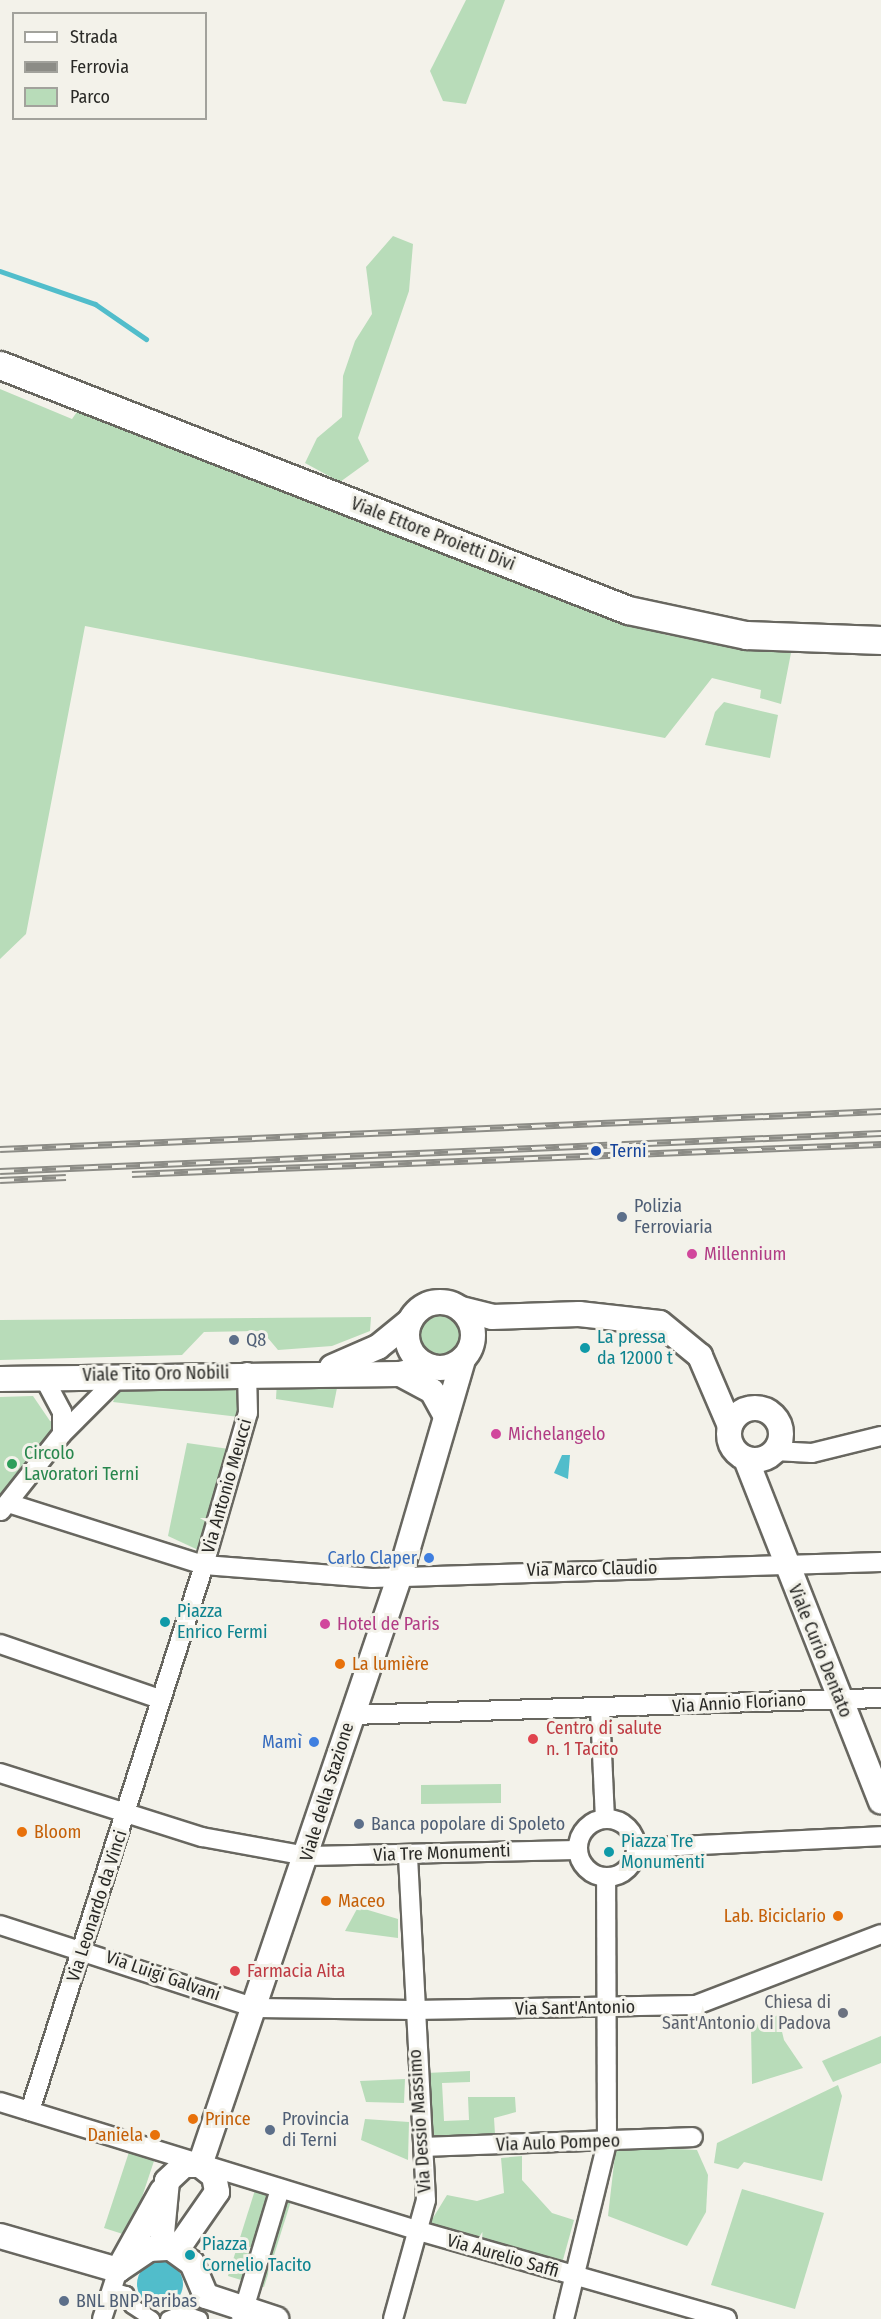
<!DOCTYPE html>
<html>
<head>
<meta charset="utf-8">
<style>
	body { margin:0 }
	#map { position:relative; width:881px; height:2319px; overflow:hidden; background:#f3f2ea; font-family:"Fira Sans Condensed",sans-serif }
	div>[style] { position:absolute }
	.green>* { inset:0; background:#b8dcb9 }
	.round { border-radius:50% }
	.water>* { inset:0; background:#51bdcb }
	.stream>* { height:5px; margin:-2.5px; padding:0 2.5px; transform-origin:2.5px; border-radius:2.5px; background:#51bdcb }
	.roads { filter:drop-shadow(2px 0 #686760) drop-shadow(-2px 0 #686760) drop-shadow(0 2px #686760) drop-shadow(0 -2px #686760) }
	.pedestrian>* { height:14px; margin:-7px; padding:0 7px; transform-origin:7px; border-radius:7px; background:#fff }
	.minor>* { height:18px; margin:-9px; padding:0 9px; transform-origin:9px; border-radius:9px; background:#fff }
	.minor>.ring { margin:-9px; padding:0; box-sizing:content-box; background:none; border:18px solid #fff; border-radius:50% }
	.tertiary>* { height:24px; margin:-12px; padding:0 12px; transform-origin:12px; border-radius:12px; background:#fff }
	.tertiary>.ring { margin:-12px; padding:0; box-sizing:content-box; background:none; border:24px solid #fff; border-radius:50% }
	.secondary>* { height:27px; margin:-13.5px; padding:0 13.5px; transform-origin:13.5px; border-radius:13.5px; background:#fff }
	.rail>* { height:7px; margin-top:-3.5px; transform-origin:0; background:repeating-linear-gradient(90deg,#f3f2ea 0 14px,#8c8c86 0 28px); box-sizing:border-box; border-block:2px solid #8c8c86 }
	.dots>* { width:16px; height:16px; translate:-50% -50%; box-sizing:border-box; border:3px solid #f3f2ea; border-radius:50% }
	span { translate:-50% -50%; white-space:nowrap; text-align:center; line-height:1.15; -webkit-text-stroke:6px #f3f2ea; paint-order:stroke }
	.street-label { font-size:18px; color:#292926 }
	.transit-label { font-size:18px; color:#164399 }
	.left { translate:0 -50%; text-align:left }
	.service-label { font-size:18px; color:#4e5e75 }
	.hotel-label { font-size:18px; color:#b23c85 }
	.culture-label { font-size:18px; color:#0d838f }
	.leisure-label { font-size:18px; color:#27864d }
	.shop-label { font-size:18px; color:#366cbe }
	.right { translate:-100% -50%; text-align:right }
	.food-label { font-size:18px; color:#c56008 }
	.health-label { font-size:18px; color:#be3a42 }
	.worship-label { font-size:18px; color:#5b616d }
	.legend { position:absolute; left:12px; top:12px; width:195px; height:108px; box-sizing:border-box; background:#f3f2ea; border:2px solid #a2a29c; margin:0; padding:8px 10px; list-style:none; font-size:18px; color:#292926 }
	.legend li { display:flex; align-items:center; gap:12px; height:30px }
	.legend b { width:30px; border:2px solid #a2a29c }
</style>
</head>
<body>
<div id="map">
	<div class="green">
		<div style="clip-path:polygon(466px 0,505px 0,466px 104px,443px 101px,430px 71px)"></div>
		<div style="clip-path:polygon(393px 236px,413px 244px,409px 291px,358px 438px,369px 461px,340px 482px,305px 463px,317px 438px,342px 417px,343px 376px,355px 341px,372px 314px,366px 267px)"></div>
		<div style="clip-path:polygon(0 389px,72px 419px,79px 409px,666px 635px,791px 653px,781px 704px,760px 698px,761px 690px,712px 678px,665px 738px,85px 626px,26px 934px,0 959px)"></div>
		<div style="clip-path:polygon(724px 702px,778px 715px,770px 758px,705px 745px,715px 712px)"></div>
		<div class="round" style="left:420px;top:1314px;width:44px;height:44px"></div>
		<div style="clip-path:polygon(371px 1317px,370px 1331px,332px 1346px,278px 1350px,262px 1331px,204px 1332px,182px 1355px,0 1360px,0 1320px)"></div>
		<div style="clip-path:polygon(122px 1380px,235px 1383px,239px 1417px,113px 1402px)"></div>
		<div style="clip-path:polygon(277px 1380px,338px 1383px,333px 1408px,276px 1399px)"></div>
		<div style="clip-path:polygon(33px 1396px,50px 1421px,64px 1424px,0 1496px,0 1397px)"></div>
		<div style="clip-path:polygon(187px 1443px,236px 1450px,209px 1555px,168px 1536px)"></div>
		<div style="clip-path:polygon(501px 1784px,501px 1803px,421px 1804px,421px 1785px)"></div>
		<div style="clip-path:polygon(358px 1907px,398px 1919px,398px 1938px,345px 1931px)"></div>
		<div style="clip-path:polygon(778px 2015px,784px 2040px,803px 2068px,752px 2084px,751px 2027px)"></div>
		<div style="clip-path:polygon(881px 2036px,881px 2063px,833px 2082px,822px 2061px)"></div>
		<div style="clip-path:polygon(470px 2071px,470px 2082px,442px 2083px,444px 2121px,469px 2120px,468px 2097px,515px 2097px,516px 2112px,494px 2118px,495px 2134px,428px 2136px,426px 2073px)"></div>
		<div style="clip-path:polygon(405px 2079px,404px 2103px,366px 2102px,360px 2081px)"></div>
		<div style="clip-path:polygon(838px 2085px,842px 2096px,822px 2181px,744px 2162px,738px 2169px,714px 2163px,717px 2143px)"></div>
		<div style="clip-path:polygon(365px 2119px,409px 2122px,408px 2160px,361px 2140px)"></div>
		<div style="clip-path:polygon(616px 2146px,697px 2150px,708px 2175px,706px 2212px,687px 2246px,608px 2216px)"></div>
		<div style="clip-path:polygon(129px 2152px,154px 2161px,129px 2236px,104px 2228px)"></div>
		<div style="clip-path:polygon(522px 2156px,522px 2180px,552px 2213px,574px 2220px,561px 2267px,428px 2226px,447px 2195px,477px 2201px,504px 2193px,501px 2158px)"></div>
		<div style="clip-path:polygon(742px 2189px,824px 2213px,795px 2309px,711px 2285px)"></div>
		<div style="clip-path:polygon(255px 2190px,291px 2201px,264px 2287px,228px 2276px)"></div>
	</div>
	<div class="water">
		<div style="clip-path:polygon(562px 1455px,570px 1455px,568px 1479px,554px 1473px)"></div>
		<div class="round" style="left:137px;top:2261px;width:46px;height:46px"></div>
	</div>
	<div class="stream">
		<div style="left:0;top:271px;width:101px;rotate:19.2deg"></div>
		<div style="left:95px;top:304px;width:62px;rotate:34.5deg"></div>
	</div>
	<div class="roads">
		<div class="pedestrian">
			<div style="left:112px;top:2290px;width:15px;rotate:16deg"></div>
			<div style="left:126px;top:2294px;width:13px;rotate:63deg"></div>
			<div style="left:132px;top:2306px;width:24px;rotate:33deg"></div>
			<div style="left:168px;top:2319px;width:15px;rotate:-23deg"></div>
			<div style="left:182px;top:2313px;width:19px;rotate:18deg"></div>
		</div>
		<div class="minor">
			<div style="left:62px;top:1434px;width:83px;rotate:-45deg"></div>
			<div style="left:775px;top:1451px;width:37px;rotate:3deg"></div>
			<div style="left:812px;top:1453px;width:71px;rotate:-13.8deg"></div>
			<div style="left:8px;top:1503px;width:206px;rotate:17.6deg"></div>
			<div style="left:204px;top:1565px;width:169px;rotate:4.4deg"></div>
			<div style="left:372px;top:1578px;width:509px;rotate:-1.8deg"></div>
			<div style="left:1px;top:1511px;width:98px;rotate:-51.6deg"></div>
			<div style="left:62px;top:1434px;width:22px;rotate:-90deg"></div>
			<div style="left:62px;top:1412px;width:40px;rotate:-118deg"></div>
			<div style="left:0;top:1644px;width:169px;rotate:19deg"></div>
			<div style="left:600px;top:1709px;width:110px;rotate:87.4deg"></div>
			<div style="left:351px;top:1715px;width:530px;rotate:-1.84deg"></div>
			<div style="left:0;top:1773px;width:212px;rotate:17.6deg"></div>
			<div style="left:202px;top:1837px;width:107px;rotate:10.3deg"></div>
			<div style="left:307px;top:1856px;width:271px;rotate:-1.3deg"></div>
			<div class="ring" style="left:578px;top:1819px;width:40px;height:40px"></div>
			<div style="left:637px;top:1848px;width:244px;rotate:-2.8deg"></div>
			<div style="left:0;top:1925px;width:269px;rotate:18deg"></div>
			<div style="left:256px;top:2008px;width:157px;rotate:0.7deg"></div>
			<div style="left:413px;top:2010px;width:283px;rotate:-1deg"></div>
			<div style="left:696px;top:2005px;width:198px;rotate:-21deg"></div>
			<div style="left:0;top:2102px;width:438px;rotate:17.1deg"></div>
			<div style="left:419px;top:2231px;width:320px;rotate:15.9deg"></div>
			<div style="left:30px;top:2111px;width:573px;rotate:-72.32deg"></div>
			<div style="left:204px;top:1565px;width:158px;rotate:-73.9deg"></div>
			<div style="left:248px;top:1413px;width:41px;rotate:-91.4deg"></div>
			<div style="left:424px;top:2147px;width:269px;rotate:-2.1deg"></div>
			<div style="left:102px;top:2319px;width:52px;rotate:-71.9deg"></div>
			<div style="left:241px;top:2319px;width:136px;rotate:-73.3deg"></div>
			<div style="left:393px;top:2319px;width:123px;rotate:-74.5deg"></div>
			<div style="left:426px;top:2200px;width:345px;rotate:-93deg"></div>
			<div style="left:564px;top:2319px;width:181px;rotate:-76.3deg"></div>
			<div style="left:607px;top:2143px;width:265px;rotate:-90.2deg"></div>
		</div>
		<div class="tertiary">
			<div class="ring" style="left:407px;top:1302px;width:42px;height:42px"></div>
			<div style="left:461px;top:1309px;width:32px;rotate:14deg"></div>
			<div style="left:492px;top:1317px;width:87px;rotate:-2deg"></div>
			<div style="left:579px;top:1314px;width:81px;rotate:6.3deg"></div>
			<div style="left:660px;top:1323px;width:52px;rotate:39.5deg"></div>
			<div style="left:700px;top:1356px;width:76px;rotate:66.8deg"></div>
			<div style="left:332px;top:1367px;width:50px;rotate:-23.5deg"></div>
			<div style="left:378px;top:1347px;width:41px;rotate:-39.1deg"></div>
			<div style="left:400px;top:1374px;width:36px;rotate:28deg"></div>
			<div style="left:432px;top:1391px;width:29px;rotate:61deg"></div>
			<div style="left:0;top:1379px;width:400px;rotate:-0.7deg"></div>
			<div style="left:400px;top:1374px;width:32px;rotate:-13deg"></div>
			<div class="ring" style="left:729px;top:1408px;width:28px;height:28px"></div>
			<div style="left:746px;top:1459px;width:368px;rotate:68.5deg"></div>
			<div style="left:200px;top:2165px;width:623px;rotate:-71.27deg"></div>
			<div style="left:400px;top:1575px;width:225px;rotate:-73.7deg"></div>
			<div style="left:0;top:2236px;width:123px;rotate:16.1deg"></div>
			<div style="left:167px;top:2248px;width:16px;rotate:-108deg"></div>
			<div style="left:162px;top:2233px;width:52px;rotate:-84.5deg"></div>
			<div style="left:167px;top:2181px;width:23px;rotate:-43deg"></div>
			<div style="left:184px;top:2165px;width:16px"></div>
			<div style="left:200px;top:2165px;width:18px;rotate:38deg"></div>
			<div style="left:214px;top:2176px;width:16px;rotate:79deg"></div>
			<div style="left:217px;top:2192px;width:72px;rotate:124.8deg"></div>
			<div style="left:122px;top:2263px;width:82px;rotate:-60.9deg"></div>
			<div style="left:118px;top:2270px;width:37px;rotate:-34deg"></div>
			<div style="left:149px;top:2249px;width:22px;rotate:-3deg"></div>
			<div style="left:171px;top:2248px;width:26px;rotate:36deg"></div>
			<div style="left:192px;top:2263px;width:36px;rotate:67deg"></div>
			<div style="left:206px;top:2296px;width:74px;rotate:18.2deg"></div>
		</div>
		<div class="secondary">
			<div style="left:0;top:365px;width:674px;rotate:21.31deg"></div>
			<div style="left:628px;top:610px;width:121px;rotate:12deg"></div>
			<div style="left:746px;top:635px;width:135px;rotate:2.1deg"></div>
		</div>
	</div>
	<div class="rail">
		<div style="left:0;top:1149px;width:882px;rotate:-2.47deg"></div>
		<div style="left:0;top:1171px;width:882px;rotate:-2.47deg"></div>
		<div style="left:132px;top:1174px;width:750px;rotate:-2.29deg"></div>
		<div style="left:0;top:1180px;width:66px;rotate:-2.6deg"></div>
	</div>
	<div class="dots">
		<div style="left:596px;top:1151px;background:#1a4fb4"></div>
		<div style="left:622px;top:1217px;background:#5c6f8a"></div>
		<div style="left:692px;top:1254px;background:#d1479c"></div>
		<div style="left:234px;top:1340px;background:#5c6f8a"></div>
		<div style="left:585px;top:1348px;background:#0f9aa8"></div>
		<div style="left:496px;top:1434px;background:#d1479c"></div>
		<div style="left:12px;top:1464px;background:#2e9e5b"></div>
		<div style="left:429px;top:1558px;background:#3f7fe0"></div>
		<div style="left:165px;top:1622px;background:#0f9aa8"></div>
		<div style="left:325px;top:1624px;background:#d1479c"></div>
		<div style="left:340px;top:1664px;background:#e8710a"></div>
		<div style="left:533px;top:1739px;background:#e0444e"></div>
		<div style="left:314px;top:1742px;background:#3f7fe0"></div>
		<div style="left:359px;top:1824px;background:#5c6f8a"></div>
		<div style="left:22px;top:1832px;background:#e8710a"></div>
		<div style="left:609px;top:1852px;background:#0f9aa8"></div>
		<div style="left:326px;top:1901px;background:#e8710a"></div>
		<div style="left:838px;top:1916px;background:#e8710a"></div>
		<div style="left:235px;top:1971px;background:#e0444e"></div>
		<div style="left:843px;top:2013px;background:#6b7280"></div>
		<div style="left:193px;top:2119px;background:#e8710a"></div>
		<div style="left:270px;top:2130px;background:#5c6f8a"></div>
		<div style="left:155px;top:2135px;background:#e8710a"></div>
		<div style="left:190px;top:2255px;background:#0f9aa8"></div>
		<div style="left:64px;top:2301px;background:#5c6f8a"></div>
	</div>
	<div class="street-label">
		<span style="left:433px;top:534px;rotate:21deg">Viale Ettore Proietti Divi</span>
		<span style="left:156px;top:1374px;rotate:-1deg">Viale Tito Oro Nobili</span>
		<span style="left:227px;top:1486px;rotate:-74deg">Via Antonio Meucci</span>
		<span style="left:592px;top:1569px;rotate:-1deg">Via Marco Claudio</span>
		<span style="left:820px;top:1651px;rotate:68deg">Viale Curio Dentato</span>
		<span style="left:739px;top:1703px;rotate:-3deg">Via Annio Floriano</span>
		<span style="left:327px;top:1792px;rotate:-73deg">Viale della Stazione</span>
		<span style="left:442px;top:1853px;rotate:-2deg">Via Tre Monumenti</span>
		<span style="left:97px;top:1906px;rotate:-72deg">Via Leonardo da Vinci</span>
		<span style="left:163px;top:1976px;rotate:19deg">Via Luigi Galvani</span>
		<span style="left:575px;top:2008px;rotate:-1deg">Via Sant'Antonio</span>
		<span style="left:420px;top:2121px;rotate:-94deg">Via Dessio Massimo</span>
		<span style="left:558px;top:2143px;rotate:-2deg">Via Aulo Pompeo</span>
		<span style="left:503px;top:2256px;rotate:16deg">Via Aurelio Saffi</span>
	</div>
	<div class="transit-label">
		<span class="left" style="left:610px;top:1151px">Terni</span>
	</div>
	<div class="service-label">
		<span class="left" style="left:634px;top:1217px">Polizia<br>Ferroviaria</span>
		<span class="left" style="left:246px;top:1340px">Q8</span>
		<span class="left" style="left:371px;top:1824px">Banca popolare di Spoleto</span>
		<span class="left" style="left:282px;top:2130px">Provincia<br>di Terni</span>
		<span class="left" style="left:76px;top:2301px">BNL BNP Paribas</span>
	</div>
	<div class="hotel-label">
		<span class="left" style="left:704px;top:1254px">Millennium</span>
		<span class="left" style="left:508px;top:1434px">Michelangelo</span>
		<span class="left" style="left:337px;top:1624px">Hotel de Paris</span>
	</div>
	<div class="culture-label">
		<span class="left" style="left:597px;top:1348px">La pressa<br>da 12000 t</span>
		<span class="left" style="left:177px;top:1622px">Piazza<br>Enrico Fermi</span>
		<span class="left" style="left:621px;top:1852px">Piazza Tre<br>Monumenti</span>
		<span class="left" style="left:202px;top:2255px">Piazza<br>Cornelio Tacito</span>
	</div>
	<div class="leisure-label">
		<span class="left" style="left:24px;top:1464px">Circolo<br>Lavoratori Terni</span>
	</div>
	<div class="shop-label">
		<span class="right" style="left:417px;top:1558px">Carlo Claper</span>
		<span class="right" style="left:302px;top:1742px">Mamì</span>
	</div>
	<div class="food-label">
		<span class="left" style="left:352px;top:1664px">La lumière</span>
		<span class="left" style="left:34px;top:1832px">Bloom</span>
		<span class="left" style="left:338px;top:1901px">Maceo</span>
		<span class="right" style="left:826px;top:1916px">Lab. Biciclario</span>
		<span class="left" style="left:205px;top:2119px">Prince</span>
		<span class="right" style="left:143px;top:2135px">Daniela</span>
	</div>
	<div class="health-label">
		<span class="left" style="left:546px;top:1739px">Centro di salute<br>n. 1 Tacito</span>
		<span class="left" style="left:247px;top:1971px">Farmacia Aita</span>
	</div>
	<div class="worship-label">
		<span class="right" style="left:831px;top:2013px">Chiesa di<br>Sant'Antonio di Padova</span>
	</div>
	<ul class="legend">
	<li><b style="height:8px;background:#fff"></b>Strada</li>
	<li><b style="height:8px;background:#8c8c86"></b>Ferrovia</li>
	<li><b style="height:16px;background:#b8dcb9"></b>Parco</li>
	</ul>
</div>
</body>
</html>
